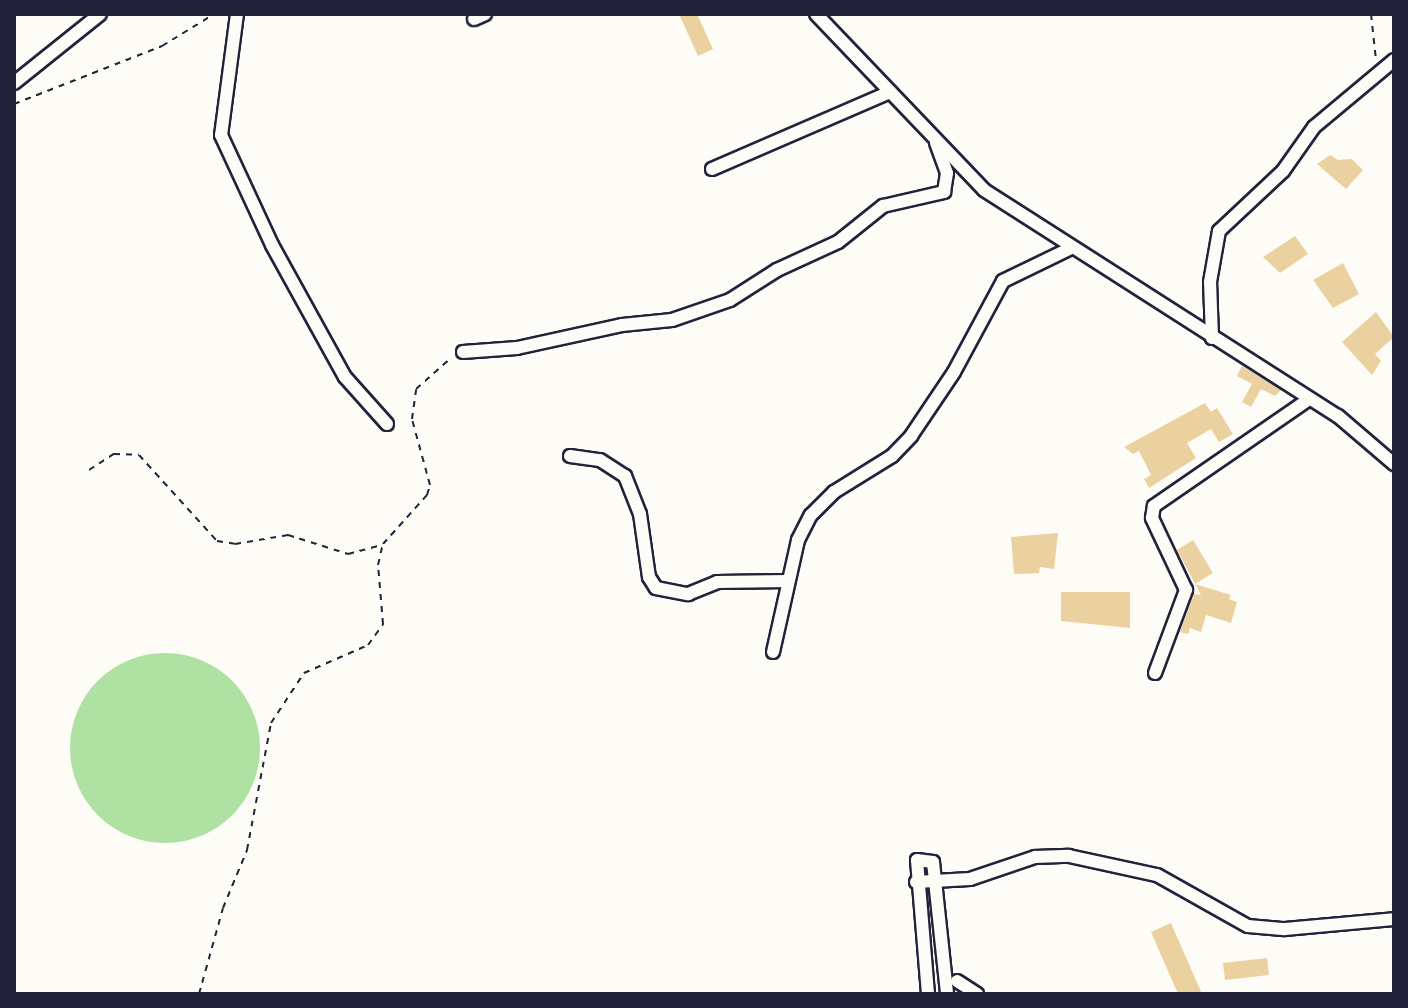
<!DOCTYPE html>
<html>
<head>
<meta charset="utf-8">
<style>
	body { margin:0 }
	#map { position:relative; width:1408px; height:1008px; overflow:hidden; background:#fdfcf7; font-family:Caveat,sans-serif }
	div>[style] { position:absolute }
	.green>* { inset:0; background:#aee1a2 }
	.round { border-radius:50% }
	.building>* { inset:0; background:#ecd1a0 }
	.path>* { height:2px; margin-top:-1px; transform-origin:0; background:repeating-linear-gradient(90deg,#22223b 0 6px,transparent 0 12px) }
	.roads { filter:drop-shadow(2px 0 #22223b) drop-shadow(-2px 0 #22223b) drop-shadow(0 2px #22223b) drop-shadow(0 -2px #22223b) }
	.minor>* { height:12px; margin:-6px; padding:0 6px; transform-origin:6px; border-radius:6px; background:#fdfcf7 }
	span { translate:-50% -50%; white-space:nowrap; text-align:center; line-height:1.15; -webkit-text-stroke:6px #fdfcf7; paint-order:stroke }
	.frame { position:absolute; inset:0; border:16px solid #22223b; pointer-events:none }
</style>
</head>
<body>
<div id="map">
	<div class="green">
		<div class="round" style="left:70px;top:653px;width:190px;height:190px"></div>
	</div>
	<div class="building">
		<div style="clip-path:polygon(679px 14px,697px 14px,713px 49px,698px 56px)"></div>
		<div style="clip-path:polygon(1330px 155px,1338px 160px,1352px 159px,1363px 170px,1346px 189px,1317px 164px)"></div>
		<div style="clip-path:polygon(1295px 236px,1308px 254px,1280px 273px,1263px 257px)"></div>
		<div style="clip-path:polygon(1343px 263px,1359px 294px,1333px 308px,1313px 280px)"></div>
		<div style="clip-path:polygon(1376px 312px,1394px 337px,1375px 354px,1381px 361px,1372px 375px,1342px 342px)"></div>
		<div style="clip-path:polygon(1242px 366px,1252px 372px,1281px 390px,1275px 396px,1261px 389px,1251px 407px,1242px 402px,1252px 384px,1237px 376px)"></div>
		<div style="clip-path:polygon(1205px 403px,1211px 412px,1217px 408px,1233px 434px,1219px 442px,1211px 429px,1187px 443px,1196px 458px,1149px 488px,1144px 479px,1151px 475px,1139px 451px,1133px 454px,1124px 447px)"></div>
		<div style="clip-path:polygon(1058px 533px,1054px 569px,1040px 567px,1039px 573px,1014px 574px,1011px 537px)"></div>
		<div style="clip-path:polygon(1193px 540px,1213px 573px,1195px 584px,1231px 595px,1229px 599px,1237px 602px,1231px 623px,1206px 615px,1201px 632px,1190px 628px,1188px 634px,1180px 632px,1194px 594px,1201px 595px,1177px 550px)"></div>
		<div style="clip-path:polygon(1061px 592px,1130px 592px,1130px 628px,1061px 621px)"></div>
		<div style="clip-path:polygon(1171px 923px,1202px 994px,1178px 994px,1151px 932px)"></div>
		<div style="clip-path:polygon(1267px 958px,1269px 975px,1225px 980px,1223px 963px)"></div>
	</div>
	<div class="path">
		<div style="left:1371px;top:14px;width:46px;rotate:83.8deg"></div>
		<div style="left:14px;top:104px;width:159px;rotate:-21.4deg"></div>
		<div style="left:162px;top:46px;width:61px;rotate:-31.6deg"></div>
		<div style="left:89px;top:470px;width:30px;rotate:-33deg"></div>
		<div style="left:114px;top:454px;width:25px;rotate:2deg"></div>
		<div style="left:139px;top:455px;width:116px;rotate:47.8deg"></div>
		<div style="left:217px;top:541px;width:18px;rotate:9deg"></div>
		<div style="left:235px;top:544px;width:54px;rotate:-9.6deg"></div>
		<div style="left:288px;top:535px;width:63px;rotate:17.6deg"></div>
		<div style="left:348px;top:554px;width:34px;rotate:-15deg"></div>
		<div style="left:199px;top:994px;width:89px;rotate:-74.4deg"></div>
		<div style="left:223px;top:908px;width:63px;rotate:-67.5deg"></div>
		<div style="left:247px;top:850px;width:129px;rotate:-79.3deg"></div>
		<div style="left:271px;top:723px;width:60px;rotate:-56.6deg"></div>
		<div style="left:304px;top:673px;width:70px;rotate:-23.6deg"></div>
		<div style="left:368px;top:645px;width:26px;rotate:-54deg"></div>
		<div style="left:383px;top:624px;width:59px;rotate:-94.8deg"></div>
		<div style="left:378px;top:565px;width:22px;rotate:-77deg"></div>
		<div style="left:383px;top:544px;width:66px;rotate:-48.1deg"></div>
		<div style="left:427px;top:495px;width:10px;rotate:-73deg"></div>
		<div style="left:430px;top:485px;width:68px;rotate:-105.3deg"></div>
		<div style="left:412px;top:419px;width:30px;rotate:-82deg"></div>
		<div style="left:416px;top:389px;width:47px;rotate:-41.5deg"></div>
	</div>
	<div class="roads">
		<div class="minor">
			<div style="left:237px;top:14px;width:122px;rotate:97.5deg"></div>
			<div style="left:221px;top:135px;width:121px;rotate:65.1deg"></div>
			<div style="left:272px;top:245px;width:151px;rotate:61.1deg"></div>
			<div style="left:345px;top:377px;width:63px;rotate:48.2deg"></div>
			<div style="left:816px;top:14px;width:243px;rotate:46.3deg"></div>
			<div style="left:984px;top:190px;width:420px;rotate:32.6deg"></div>
			<div style="left:1338px;top:416px;width:74px;rotate:40.6deg"></div>
			<div style="left:474px;top:19px;width:12px;rotate:-24deg"></div>
			<div style="left:14px;top:83px;width:110px;rotate:-38.7deg"></div>
			<div style="left:712px;top:169px;width:194px;rotate:-23.4deg"></div>
			<div style="left:1212px;top:338px;width:56px;rotate:-92deg"></div>
			<div style="left:1210px;top:282px;width:52px;rotate:-80deg"></div>
			<div style="left:1219px;top:231px;width:88px;rotate:-43.2deg"></div>
			<div style="left:1283px;top:171px;width:54px;rotate:-54.8deg"></div>
			<div style="left:1314px;top:127px;width:104px;rotate:-39.9deg"></div>
			<div style="left:463px;top:352px;width:54px;rotate:-4.2deg"></div>
			<div style="left:517px;top:348px;width:107px;rotate:-12.4deg"></div>
			<div style="left:622px;top:325px;width:50px;rotate:-5.7deg"></div>
			<div style="left:672px;top:320px;width:61px;rotate:-19deg"></div>
			<div style="left:730px;top:300px;width:56px;rotate:-32.6deg"></div>
			<div style="left:777px;top:270px;width:67px;rotate:-24.7deg"></div>
			<div style="left:838px;top:242px;width:58px;rotate:-38.7deg"></div>
			<div style="left:883px;top:206px;width:63px;rotate:-12.9deg"></div>
			<div style="left:944px;top:192px;width:19px;rotate:-81deg"></div>
			<div style="left:947px;top:173px;width:32px;rotate:-110deg"></div>
			<div style="left:570px;top:456px;width:30px;rotate:8deg"></div>
			<div style="left:600px;top:460px;width:30px;rotate:33deg"></div>
			<div style="left:625px;top:476px;width:41px;rotate:68.5deg"></div>
			<div style="left:640px;top:514px;width:64px;rotate:81.9deg"></div>
			<div style="left:649px;top:577px;width:13px;rotate:58deg"></div>
			<div style="left:656px;top:588px;width:33px;rotate:11deg"></div>
			<div style="left:688px;top:594px;width:31px;rotate:-22deg"></div>
			<div style="left:717px;top:582px;width:71px;rotate:-0.8deg"></div>
			<div style="left:773px;top:652px;width:115px;rotate:-77.4deg"></div>
			<div style="left:798px;top:540px;width:28px;rotate:-63deg"></div>
			<div style="left:811px;top:515px;width:33px;rotate:-45deg"></div>
			<div style="left:834px;top:492px;width:68px;rotate:-31.8deg"></div>
			<div style="left:892px;top:456px;width:28px;rotate:-46deg"></div>
			<div style="left:911px;top:436px;width:77px;rotate:-56.1deg"></div>
			<div style="left:954px;top:372px;width:103px;rotate:-61.7deg"></div>
			<div style="left:1003px;top:281px;width:76px;rotate:-25.9deg"></div>
			<div style="left:1155px;top:673px;width:89px;rotate:-69.5deg"></div>
			<div style="left:1186px;top:590px;width:80px;rotate:-115.3deg"></div>
			<div style="left:1152px;top:518px;width:12px;rotate:-81deg"></div>
			<div style="left:1154px;top:506px;width:188px;rotate:-34.6deg"></div>
			<div style="left:916px;top:882px;width:54px;rotate:-3.2deg"></div>
			<div style="left:970px;top:879px;width:69px;rotate:-18.7deg"></div>
			<div style="left:1035px;top:857px;width:34px;rotate:-2deg"></div>
			<div style="left:1069px;top:856px;width:90px;rotate:12.2deg"></div>
			<div style="left:1157px;top:875px;width:104px;rotate:29.3deg"></div>
			<div style="left:1248px;top:926px;width:37px;rotate:5deg"></div>
			<div style="left:1285px;top:929px;width:109px;rotate:-5.2deg"></div>
			<div style="left:957px;top:981px;width:24px;rotate:33deg"></div>
			<div style="left:928px;top:994px;width:134px;rotate:-94.7deg"></div>
			<div style="left:917px;top:860px;width:16px;rotate:7deg"></div>
			<div style="left:933px;top:862px;width:133px;rotate:83.9deg"></div>
		</div>
	</div>
	<div class="frame"></div>
</div>
</body>
</html>
